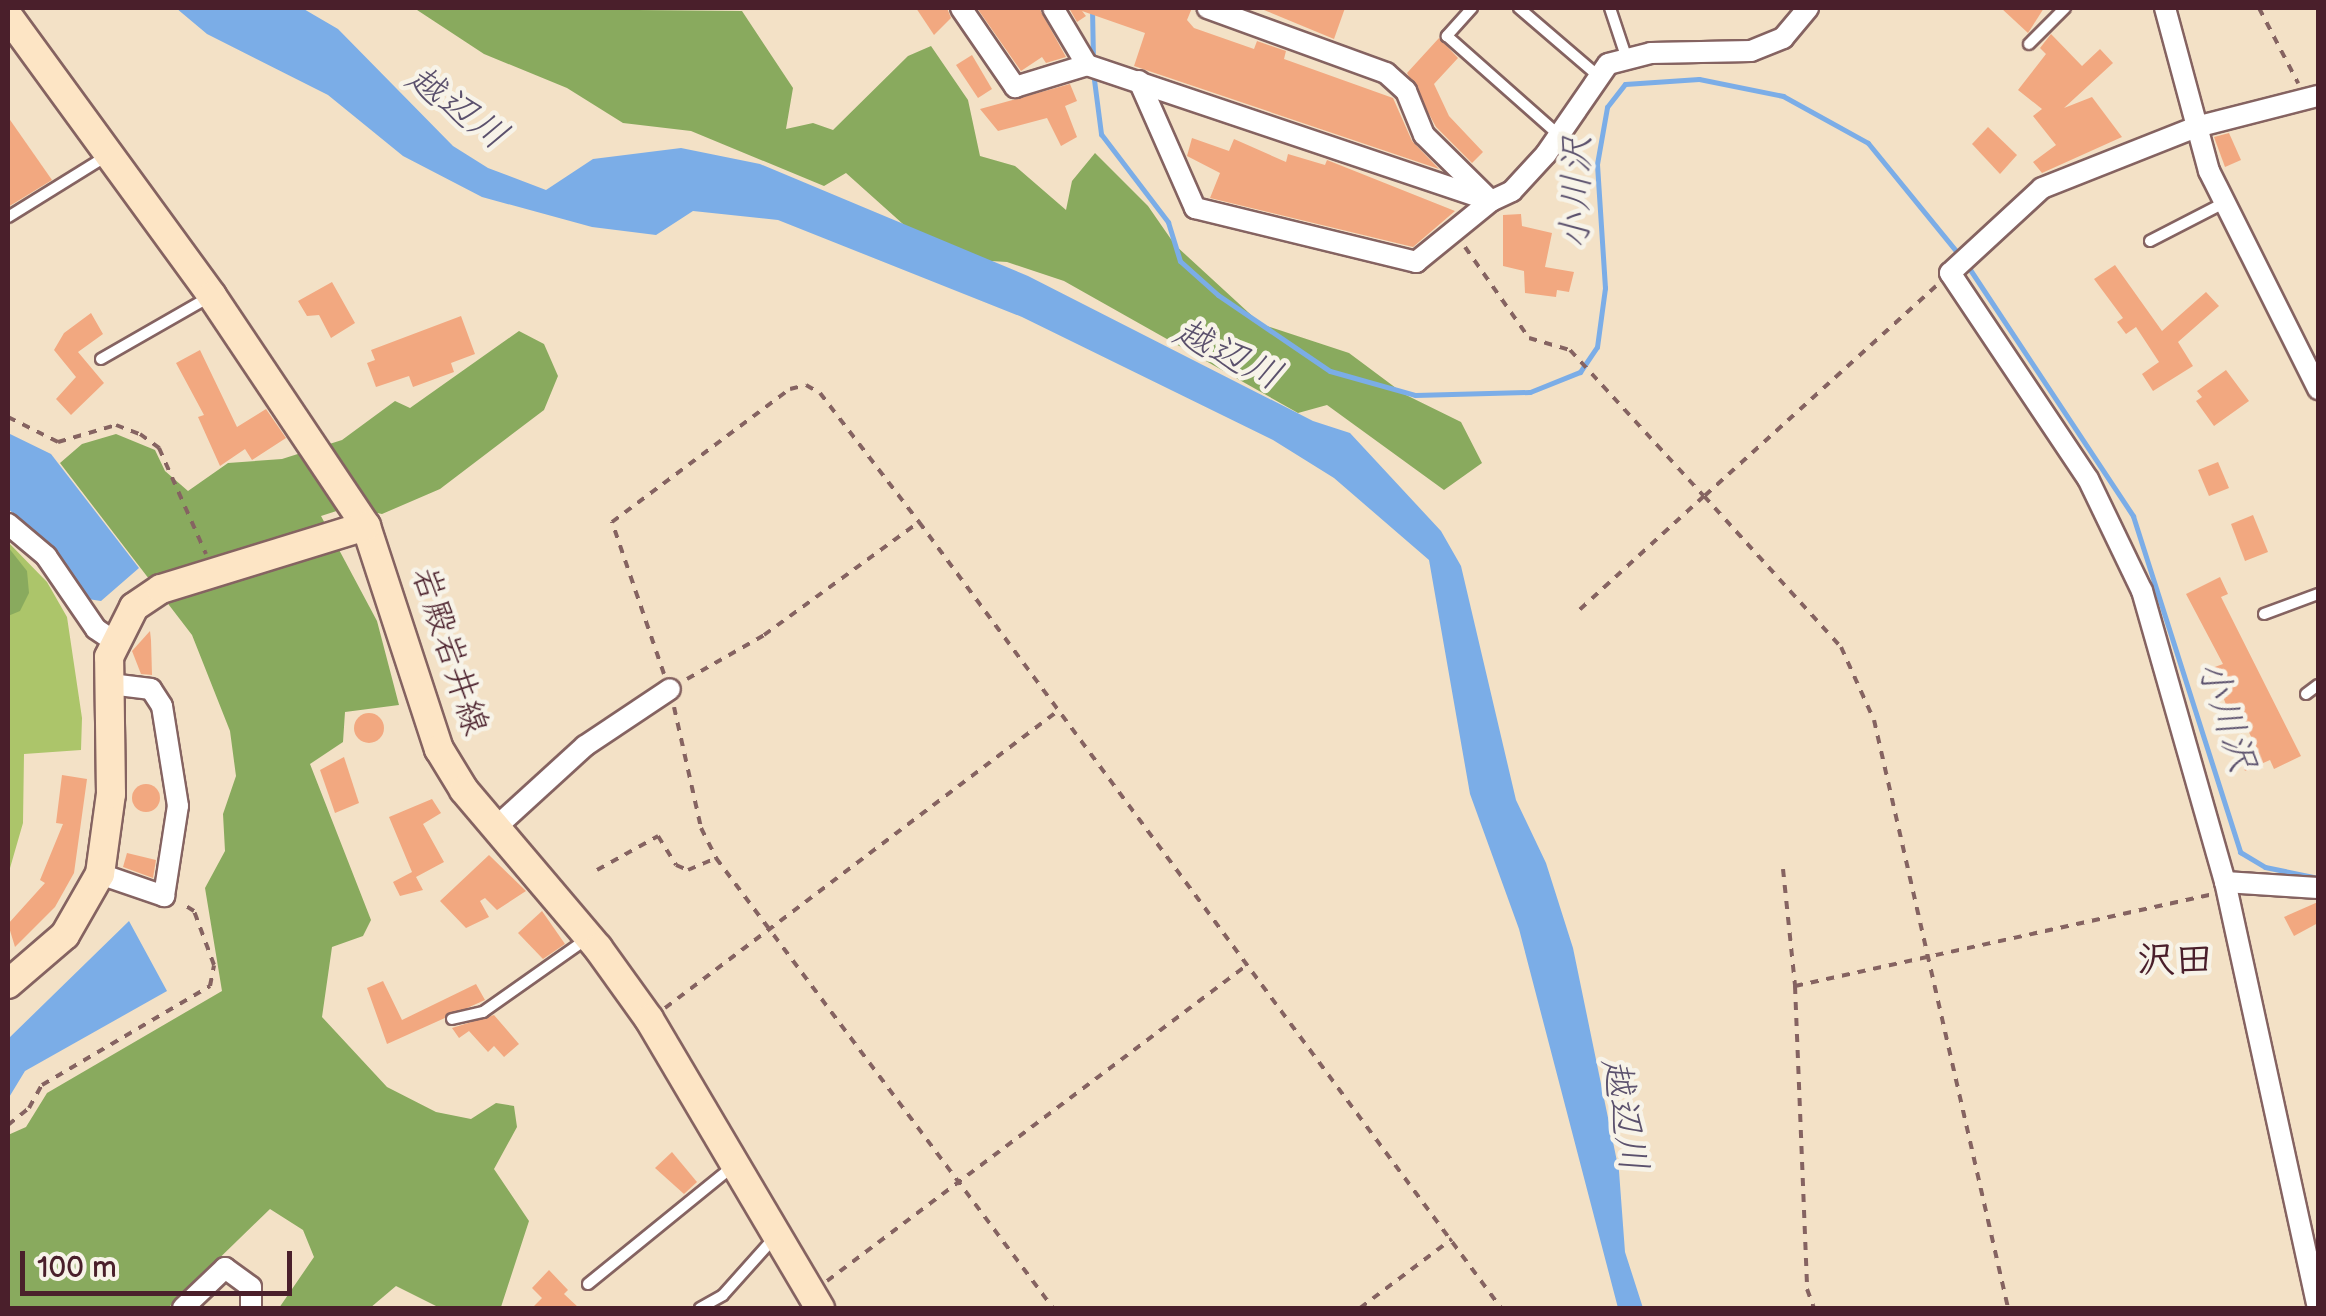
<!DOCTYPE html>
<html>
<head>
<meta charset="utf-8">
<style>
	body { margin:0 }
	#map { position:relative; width:2326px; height:1316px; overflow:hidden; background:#f3e1c6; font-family:"Balsamiq Sans","Klee One",sans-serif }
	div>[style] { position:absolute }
	.green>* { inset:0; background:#acc56a }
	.forest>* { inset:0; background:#89aa5e }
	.water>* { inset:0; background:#7bade7 }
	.stream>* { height:5px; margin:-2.5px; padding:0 2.5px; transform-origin:2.5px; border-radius:2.5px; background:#7bade7 }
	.building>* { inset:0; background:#f2a880 }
	.round { border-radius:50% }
	.path>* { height:4px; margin-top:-2px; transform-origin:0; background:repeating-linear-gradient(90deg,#856361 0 8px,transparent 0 16px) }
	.roads { filter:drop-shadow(2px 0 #856361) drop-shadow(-2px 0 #856361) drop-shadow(0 2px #856361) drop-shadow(0 -2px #856361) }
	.lane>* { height:10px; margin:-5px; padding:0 5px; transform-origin:5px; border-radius:5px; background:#fff }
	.street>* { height:20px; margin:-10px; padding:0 10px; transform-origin:10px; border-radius:10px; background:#fff }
	.secondary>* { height:28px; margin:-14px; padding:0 14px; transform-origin:14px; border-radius:14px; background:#fde5c5 }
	span { translate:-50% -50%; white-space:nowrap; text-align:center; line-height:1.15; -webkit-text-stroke:9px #f7f3e8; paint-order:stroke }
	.street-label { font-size:35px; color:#4a1f2b }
	.water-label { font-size:38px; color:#5b516d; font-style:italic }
	.neighbourhood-label { font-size:38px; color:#4a1f2b; font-weight:700 }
	.frame { position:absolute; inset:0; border:10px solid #4a1f2b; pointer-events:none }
	.scale { position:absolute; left:20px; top:1251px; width:272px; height:45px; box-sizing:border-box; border:5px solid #4a1f2b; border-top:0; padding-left:12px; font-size:30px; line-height:35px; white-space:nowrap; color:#4a1f2b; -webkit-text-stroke:8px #f7f3e8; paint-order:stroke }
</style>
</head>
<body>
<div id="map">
	<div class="green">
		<div style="clip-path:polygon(8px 542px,47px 582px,67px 617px,82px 718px,81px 750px,24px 754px,23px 823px,8px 875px)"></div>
	</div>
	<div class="forest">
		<div style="clip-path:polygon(414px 8px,742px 11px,793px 88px,786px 129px,813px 123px,833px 130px,908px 56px,931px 46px,968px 100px,980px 156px,1015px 166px,1066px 210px,1072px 181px,1095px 153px,1148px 206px,1175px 245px,1261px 324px,1349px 353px,1404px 394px,1461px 422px,1482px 463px,1444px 490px,1327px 405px,1298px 413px,1064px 281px,1007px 262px,975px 260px,913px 233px,846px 173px,824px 186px,691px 131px,623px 123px,567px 88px,484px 54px)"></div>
		<div style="clip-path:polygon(519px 331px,544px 344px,558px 376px,544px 410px,440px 489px,382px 514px,349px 507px,321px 516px,377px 621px,399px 705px,345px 712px,343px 742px,310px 764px,371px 920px,363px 936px,332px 947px,322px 1017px,387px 1087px,436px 1112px,471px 1119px,496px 1103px,514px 1106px,517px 1127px,494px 1169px,529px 1221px,501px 1307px,440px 1308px,396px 1286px,370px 1308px,279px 1308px,314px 1257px,303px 1230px,270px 1209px,168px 1308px,8px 1308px,8px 1135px,26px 1127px,47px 1093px,222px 991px,205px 888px,225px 851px,223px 814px,236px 776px,230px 731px,192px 635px,60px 463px,82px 444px,116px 434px,155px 450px,165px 471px,188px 491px,228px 463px,282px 459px,342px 440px,395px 401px,410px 408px)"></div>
		<div style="clip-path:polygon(8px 547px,27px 571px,29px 593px,20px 611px,8px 616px)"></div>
	</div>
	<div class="water">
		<div style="clip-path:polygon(176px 8px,302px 8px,338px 29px,453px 146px,488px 168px,546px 190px,593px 159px,681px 148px,760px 164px,1028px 276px,1313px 421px,1350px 433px,1441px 531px,1461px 566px,1516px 800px,1546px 863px,1573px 948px,1619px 1171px,1625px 1252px,1643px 1308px,1618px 1308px,1519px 929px,1470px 794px,1429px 560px,1334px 478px,1273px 440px,1022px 317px,778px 220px,693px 211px,656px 235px,592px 227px,482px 197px,403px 156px,328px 95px,207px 34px)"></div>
		<div style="clip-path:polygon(8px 433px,51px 454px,139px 568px,101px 601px,88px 599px,52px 545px,8px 509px)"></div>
		<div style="clip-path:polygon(129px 921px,167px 991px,25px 1071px,8px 1099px,8px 1039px)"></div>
	</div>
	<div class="stream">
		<div style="left:1092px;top:8px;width:53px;rotate:88.9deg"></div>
		<div style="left:1093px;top:72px;width:63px;rotate:82.6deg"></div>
		<div style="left:1101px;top:134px;width:111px;rotate:52.7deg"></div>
		<div style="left:1168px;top:222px;width:41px;rotate:72.9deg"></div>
		<div style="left:1180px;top:261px;width:51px;rotate:41.8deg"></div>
		<div style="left:1218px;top:295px;width:135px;rotate:34.2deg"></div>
		<div style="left:1330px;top:371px;width:88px;rotate:15.8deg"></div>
		<div style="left:1415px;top:395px;width:115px;rotate:-1.5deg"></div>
		<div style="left:1530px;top:392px;width:54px;rotate:-21.8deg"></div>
		<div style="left:1580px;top:372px;width:30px;rotate:-56deg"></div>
		<div style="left:1597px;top:347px;width:60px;rotate:-82.3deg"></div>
		<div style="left:1605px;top:288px;width:124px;rotate:-93.7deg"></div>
		<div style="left:1597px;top:164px;width:58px;rotate:-80deg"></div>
		<div style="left:1607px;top:107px;width:29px;rotate:-52deg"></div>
		<div style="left:1625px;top:84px;width:74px;rotate:-3.9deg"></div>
		<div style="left:1699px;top:79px;width:86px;rotate:11.4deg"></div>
		<div style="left:1783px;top:96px;width:97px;rotate:28.9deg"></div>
		<div style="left:1868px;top:143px;width:147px;rotate:50.8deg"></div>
		<div style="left:1967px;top:265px;width:301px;rotate:56.5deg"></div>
		<div style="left:2133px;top:516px;width:353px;rotate:72.3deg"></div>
		<div style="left:2240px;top:852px;width:29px;rotate:31deg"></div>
		<div style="left:2265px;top:867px;width:54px;rotate:11.7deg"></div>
	</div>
	<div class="building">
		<div style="clip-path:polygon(916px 8px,947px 8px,951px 18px,934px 35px)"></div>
		<div style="clip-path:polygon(977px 8px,1039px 8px,1066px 57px,1046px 63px,1042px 57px,1021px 71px)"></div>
		<div style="clip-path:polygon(1069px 8px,1192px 8px,1187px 20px,1194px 28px,1254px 49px,1257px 41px,1286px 51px,1284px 59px,1393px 98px,1412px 141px,1439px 169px,1134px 66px,1145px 33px,1082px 11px,1086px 16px,1077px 22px)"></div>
		<div style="clip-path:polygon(1259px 8px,1345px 8px,1334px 39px)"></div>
		<div style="clip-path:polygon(2001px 8px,2044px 8px,2028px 33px)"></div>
		<div style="clip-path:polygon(2051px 34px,2082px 66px,2100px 49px,2113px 63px,2064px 108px,2092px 97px,2122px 137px,2042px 173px,2033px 162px,2056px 145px,2033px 116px,2042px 109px,2018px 90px,2046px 54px,2040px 48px)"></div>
		<div style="clip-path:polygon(1439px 38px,1458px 58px,1434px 84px,1449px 116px,1483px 152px,1472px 163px,1436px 127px,1407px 73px)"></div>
		<div style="clip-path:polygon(972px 55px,992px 89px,978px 98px,956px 65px)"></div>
		<div style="clip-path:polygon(1070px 84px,1077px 101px,1065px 106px,1077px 137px,1061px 146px,1047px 118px,998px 131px,980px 109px)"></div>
		<div style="clip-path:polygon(8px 117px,52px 180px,8px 207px)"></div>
		<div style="clip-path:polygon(1988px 127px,2017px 155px,2000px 174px,1972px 144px)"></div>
		<div style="clip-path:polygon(2229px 133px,2241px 160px,2225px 167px,2214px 137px)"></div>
		<div style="clip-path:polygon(1192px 138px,1229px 151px,1234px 139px,1286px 162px,1288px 154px,1325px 165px,1327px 160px,1455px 211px,1413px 247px,1210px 198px,1220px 173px,1187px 156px)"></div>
		<div style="clip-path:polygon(1521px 214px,1522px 226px,1552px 233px,1545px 267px,1574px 272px,1569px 292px,1557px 290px,1556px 297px,1525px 293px,1524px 271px,1503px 266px,1503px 215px)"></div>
		<div style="clip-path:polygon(2115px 265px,2162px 331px,2206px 292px,2219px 306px,2178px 342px,2193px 366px,2153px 391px,2142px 374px,2159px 362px,2136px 327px,2126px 334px,2117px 322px,2123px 318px,2094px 279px)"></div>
		<div style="clip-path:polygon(332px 282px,355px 323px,331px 338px,319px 315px,307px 316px,298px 301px)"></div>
		<div style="clip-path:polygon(91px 313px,103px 334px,78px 352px,104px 383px,71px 415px,56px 399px,76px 377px,54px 350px,64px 333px)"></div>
		<div style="clip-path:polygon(461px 316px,475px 354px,451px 363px,454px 372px,413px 387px,409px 376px,376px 387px,367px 363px,375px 360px,371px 350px)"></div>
		<div style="clip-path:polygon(200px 350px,237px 427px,266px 409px,286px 438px,252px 460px,245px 449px,220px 466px,198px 417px,204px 415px,176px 363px)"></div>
		<div style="clip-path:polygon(2226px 370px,2249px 401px,2214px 426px,2196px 401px,2202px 397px,2197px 391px)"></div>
		<div style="clip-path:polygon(2218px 462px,2229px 488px,2209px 496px,2198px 470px)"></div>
		<div style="clip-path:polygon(2253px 515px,2268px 552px,2245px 561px,2231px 524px)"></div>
		<div style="clip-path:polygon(2220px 577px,2228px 594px,2221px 597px,2301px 756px,2274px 769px,2270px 760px,2245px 771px,2239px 757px,2257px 749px,2245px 724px,2235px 728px,2212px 668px,2223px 664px,2186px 594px)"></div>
		<div style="clip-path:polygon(150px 631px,151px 640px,152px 675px,141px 674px,132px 651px)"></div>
		<div class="round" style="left:354px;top:713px;width:30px;height:30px"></div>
		<div style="clip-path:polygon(344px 757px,359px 803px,335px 813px,320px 770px)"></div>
		<div style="clip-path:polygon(62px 775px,87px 779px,74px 873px,55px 907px,15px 947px,8px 924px,45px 883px,40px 880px,63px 824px,56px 823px)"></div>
		<div class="round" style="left:132px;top:784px;width:28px;height:28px"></div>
		<div style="clip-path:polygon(432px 799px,441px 813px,423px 824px,444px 862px,416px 877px,423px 890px,400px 896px,393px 882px,412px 872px,389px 817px)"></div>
		<div style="clip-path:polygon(127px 853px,156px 860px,153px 878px,123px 867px)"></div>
		<div style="clip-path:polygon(489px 855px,526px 891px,497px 910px,485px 898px,480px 901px,489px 917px,466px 928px,440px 901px)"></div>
		<div style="clip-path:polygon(2318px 902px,2318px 923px,2294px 936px,2284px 917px)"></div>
		<div style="clip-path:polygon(542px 911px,565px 944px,543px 959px,518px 933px)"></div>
		<div style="clip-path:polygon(383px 981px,402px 1020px,476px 984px,485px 1000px,387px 1044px,367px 988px)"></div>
		<div style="clip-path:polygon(494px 1015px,519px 1044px,504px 1057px,494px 1046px,488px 1052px,469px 1031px,459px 1038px,452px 1028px)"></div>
		<div style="clip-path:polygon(672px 1152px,697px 1182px,684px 1194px,655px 1168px)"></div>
		<div style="clip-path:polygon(549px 1270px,568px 1290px,564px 1294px,579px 1308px,532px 1308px,542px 1298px,532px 1288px)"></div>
	</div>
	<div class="path">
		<div style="left:2259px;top:8px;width:85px;rotate:62.5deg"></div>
		<div style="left:1465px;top:247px;width:111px;rotate:54.9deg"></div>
		<div style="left:1529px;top:338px;width:43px;rotate:16.3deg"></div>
		<div style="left:1570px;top:350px;width:198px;rotate:47.5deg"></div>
		<div style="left:1704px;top:496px;width:173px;rotate:137.6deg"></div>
		<div style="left:1936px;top:286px;width:313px;rotate:137.8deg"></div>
		<div style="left:1704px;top:496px;width:204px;rotate:47.8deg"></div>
		<div style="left:1841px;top:647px;width:80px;rotate:65.7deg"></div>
		<div style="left:1874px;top:720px;width:603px;rotate:77.16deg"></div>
		<div style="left:8px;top:417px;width:56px;rotate:26.6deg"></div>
		<div style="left:58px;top:442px;width:60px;rotate:-16.3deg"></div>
		<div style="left:116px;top:425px;width:26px;rotate:21deg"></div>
		<div style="left:140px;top:434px;width:24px;rotate:36deg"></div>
		<div style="left:159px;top:448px;width:116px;rotate:66.1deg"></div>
		<div style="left:664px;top:674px;width:161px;rotate:-108.9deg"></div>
		<div style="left:612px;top:522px;width:222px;rotate:-36.8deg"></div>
		<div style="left:790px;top:389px;width:16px;rotate:-14deg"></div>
		<div style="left:806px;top:385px;width:16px;rotate:30deg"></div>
		<div style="left:820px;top:393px;width:163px;rotate:52.5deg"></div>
		<div style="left:919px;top:522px;width:978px;rotate:53.48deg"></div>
		<div style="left:687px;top:679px;width:89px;rotate:-29.7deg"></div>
		<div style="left:764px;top:635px;width:192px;rotate:-36.1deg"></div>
		<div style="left:674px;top:707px;width:124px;rotate:77.4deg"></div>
		<div style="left:701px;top:828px;width:34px;rotate:63deg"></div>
		<div style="left:716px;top:858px;width:562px;rotate:53.17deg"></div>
		<div style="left:1783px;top:869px;width:118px;rotate:84.1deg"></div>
		<div style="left:1795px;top:986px;width:303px;rotate:87.7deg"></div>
		<div style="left:1807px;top:1289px;width:20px;rotate:70deg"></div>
		<div style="left:597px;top:870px;width:70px;rotate:-29.1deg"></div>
		<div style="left:658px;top:836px;width:34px;rotate:58deg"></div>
		<div style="left:676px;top:865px;width:13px;rotate:23deg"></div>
		<div style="left:688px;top:870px;width:30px;rotate:-23deg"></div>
		<div style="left:1795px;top:986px;width:425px;rotate:-12.4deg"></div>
		<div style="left:665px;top:1008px;width:491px;rotate:-37.1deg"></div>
		<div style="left:8px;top:1125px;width:27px;rotate:-39deg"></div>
		<div style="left:29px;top:1108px;width:26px;rotate:-61deg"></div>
		<div style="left:42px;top:1085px;width:195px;rotate:-30.5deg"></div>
		<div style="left:210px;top:986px;width:21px;rotate:-79deg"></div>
		<div style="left:214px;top:965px;width:58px;rotate:-110.3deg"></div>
		<div style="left:194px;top:911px;width:13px;rotate:-148deg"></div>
		<div style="left:827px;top:1281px;width:526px;rotate:-36.96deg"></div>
		<div style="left:1360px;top:1308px;width:115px;rotate:-36.9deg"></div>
	</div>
	<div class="roads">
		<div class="lane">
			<div style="left:1472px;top:8px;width:38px;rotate:132deg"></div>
			<div style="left:1447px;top:36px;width:149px;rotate:41.5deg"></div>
			<div style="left:1519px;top:8px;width:101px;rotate:40.6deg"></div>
			<div style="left:1610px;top:8px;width:51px;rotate:71.6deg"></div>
			<div style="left:2029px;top:44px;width:51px;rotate:-45deg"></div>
			<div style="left:8px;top:217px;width:118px;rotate:-31.8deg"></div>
			<div style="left:2150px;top:241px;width:83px;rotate:-27.2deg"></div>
			<div style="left:101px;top:359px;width:127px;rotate:-29.8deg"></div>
			<div style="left:2264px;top:614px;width:58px;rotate:-20.3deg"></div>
			<div style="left:2306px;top:694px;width:15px;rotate:-37deg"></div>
			<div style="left:452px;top:1019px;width:32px;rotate:-13deg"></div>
			<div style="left:483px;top:1012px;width:128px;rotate:-35.2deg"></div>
			<div style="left:588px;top:1284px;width:187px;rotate:-39.1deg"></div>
			<div style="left:700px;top:1308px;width:26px;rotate:-29deg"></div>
			<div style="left:723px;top:1295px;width:76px;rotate:-48.2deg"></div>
		</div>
		<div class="street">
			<div style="left:961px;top:8px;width:96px;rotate:55.6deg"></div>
			<div style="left:1015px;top:87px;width:75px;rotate:-17deg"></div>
			<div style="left:1087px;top:65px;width:426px;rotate:18.6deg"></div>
			<div style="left:1491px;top:201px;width:23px;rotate:-25deg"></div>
			<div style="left:1512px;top:191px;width:50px;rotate:-47.4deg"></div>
			<div style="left:1546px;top:154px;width:109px;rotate:-55.4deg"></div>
			<div style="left:1608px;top:64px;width:44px;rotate:-14.3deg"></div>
			<div style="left:1651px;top:53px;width:100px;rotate:-1.1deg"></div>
			<div style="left:1751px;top:51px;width:35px;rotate:-22deg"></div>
			<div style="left:1783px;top:38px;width:39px;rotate:-50deg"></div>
			<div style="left:1053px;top:8px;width:66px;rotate:59.2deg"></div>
			<div style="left:2165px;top:8px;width:169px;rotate:74.9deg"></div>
			<div style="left:2209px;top:171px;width:244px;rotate:63.4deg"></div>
			<div style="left:1139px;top:81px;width:139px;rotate:66.2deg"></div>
			<div style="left:1195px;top:208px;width:228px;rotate:13.7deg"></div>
			<div style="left:1416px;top:262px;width:97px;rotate:-39.1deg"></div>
			<div style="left:1491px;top:201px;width:94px;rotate:-135.4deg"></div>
			<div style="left:1424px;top:135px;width:48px;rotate:-112.2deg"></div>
			<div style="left:1406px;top:91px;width:27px;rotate:-138deg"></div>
			<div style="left:1386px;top:73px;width:190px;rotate:-160deg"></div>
			<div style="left:8px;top:524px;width:50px;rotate:40.1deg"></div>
			<div style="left:46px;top:556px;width:88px;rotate:55.6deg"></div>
			<div style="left:96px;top:629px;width:22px;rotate:34deg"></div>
			<div style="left:494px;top:829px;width:123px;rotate:-42.4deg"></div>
			<div style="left:585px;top:746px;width:102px;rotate:-33.8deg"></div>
			<div style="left:100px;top:874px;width:68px;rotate:19deg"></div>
			<div style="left:164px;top:896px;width:91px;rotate:-81.2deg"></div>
			<div style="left:178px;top:806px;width:101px;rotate:-99.1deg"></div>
			<div style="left:162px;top:706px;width:20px;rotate:-123deg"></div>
			<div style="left:151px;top:689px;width:41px;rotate:-173deg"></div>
			<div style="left:2225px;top:882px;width:93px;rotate:3.7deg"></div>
			<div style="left:183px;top:1308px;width:58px;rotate:-43.6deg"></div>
			<div style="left:225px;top:1268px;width:32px;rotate:36deg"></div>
			<div style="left:251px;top:1287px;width:21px;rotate:90deg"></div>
			<div style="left:2318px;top:1308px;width:436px;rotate:-102.3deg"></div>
			<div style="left:2225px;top:882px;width:303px;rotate:-105.9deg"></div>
			<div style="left:2142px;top:591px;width:124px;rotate:-115.7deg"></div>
			<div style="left:2088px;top:479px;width:248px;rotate:-123.8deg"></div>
			<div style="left:1950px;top:273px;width:125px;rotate:-42.7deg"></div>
			<div style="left:2042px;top:188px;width:166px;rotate:-21.6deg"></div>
			<div style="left:2196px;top:127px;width:126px;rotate:-14.3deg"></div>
		</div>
		<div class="secondary">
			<div style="left:8px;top:16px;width:346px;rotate:53.9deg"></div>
			<div style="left:212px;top:296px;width:277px;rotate:56.2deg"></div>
			<div style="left:366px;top:526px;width:235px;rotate:71.9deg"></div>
			<div style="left:439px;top:749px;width:48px;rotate:58.6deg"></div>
			<div style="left:464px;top:790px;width:207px;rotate:49.7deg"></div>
			<div style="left:598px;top:948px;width:87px;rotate:54.3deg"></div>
			<div style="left:649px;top:1019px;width:336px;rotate:59.4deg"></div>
			<div style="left:8px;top:984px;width:75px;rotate:-40.7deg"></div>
			<div style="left:65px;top:935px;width:70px;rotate:-60.2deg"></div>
			<div style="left:100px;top:874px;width:81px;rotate:-82.2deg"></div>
			<div style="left:111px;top:794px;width:137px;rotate:-90.8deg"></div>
			<div style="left:109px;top:657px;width:56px;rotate:-63.4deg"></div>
			<div style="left:134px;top:607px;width:32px;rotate:-34deg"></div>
			<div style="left:161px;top:589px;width:214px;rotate:-17.1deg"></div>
		</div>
	</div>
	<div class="street-label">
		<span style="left:449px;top:651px;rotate:72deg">岩殿岩井線</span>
	</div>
	<div class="water-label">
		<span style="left:457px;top:108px;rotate:36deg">越辺川</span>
		<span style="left:1577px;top:193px;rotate:-89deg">小川沢</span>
		<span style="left:1228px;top:355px;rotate:26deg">越辺川</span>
		<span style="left:2226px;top:716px;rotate:72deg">小川沢</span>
		<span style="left:1624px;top:1115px;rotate:80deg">越辺川</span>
	</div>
	<div class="neighbourhood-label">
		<span style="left:2175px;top:961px">沢田</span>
	</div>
	<div class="frame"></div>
	<div class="scale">100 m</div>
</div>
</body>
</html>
